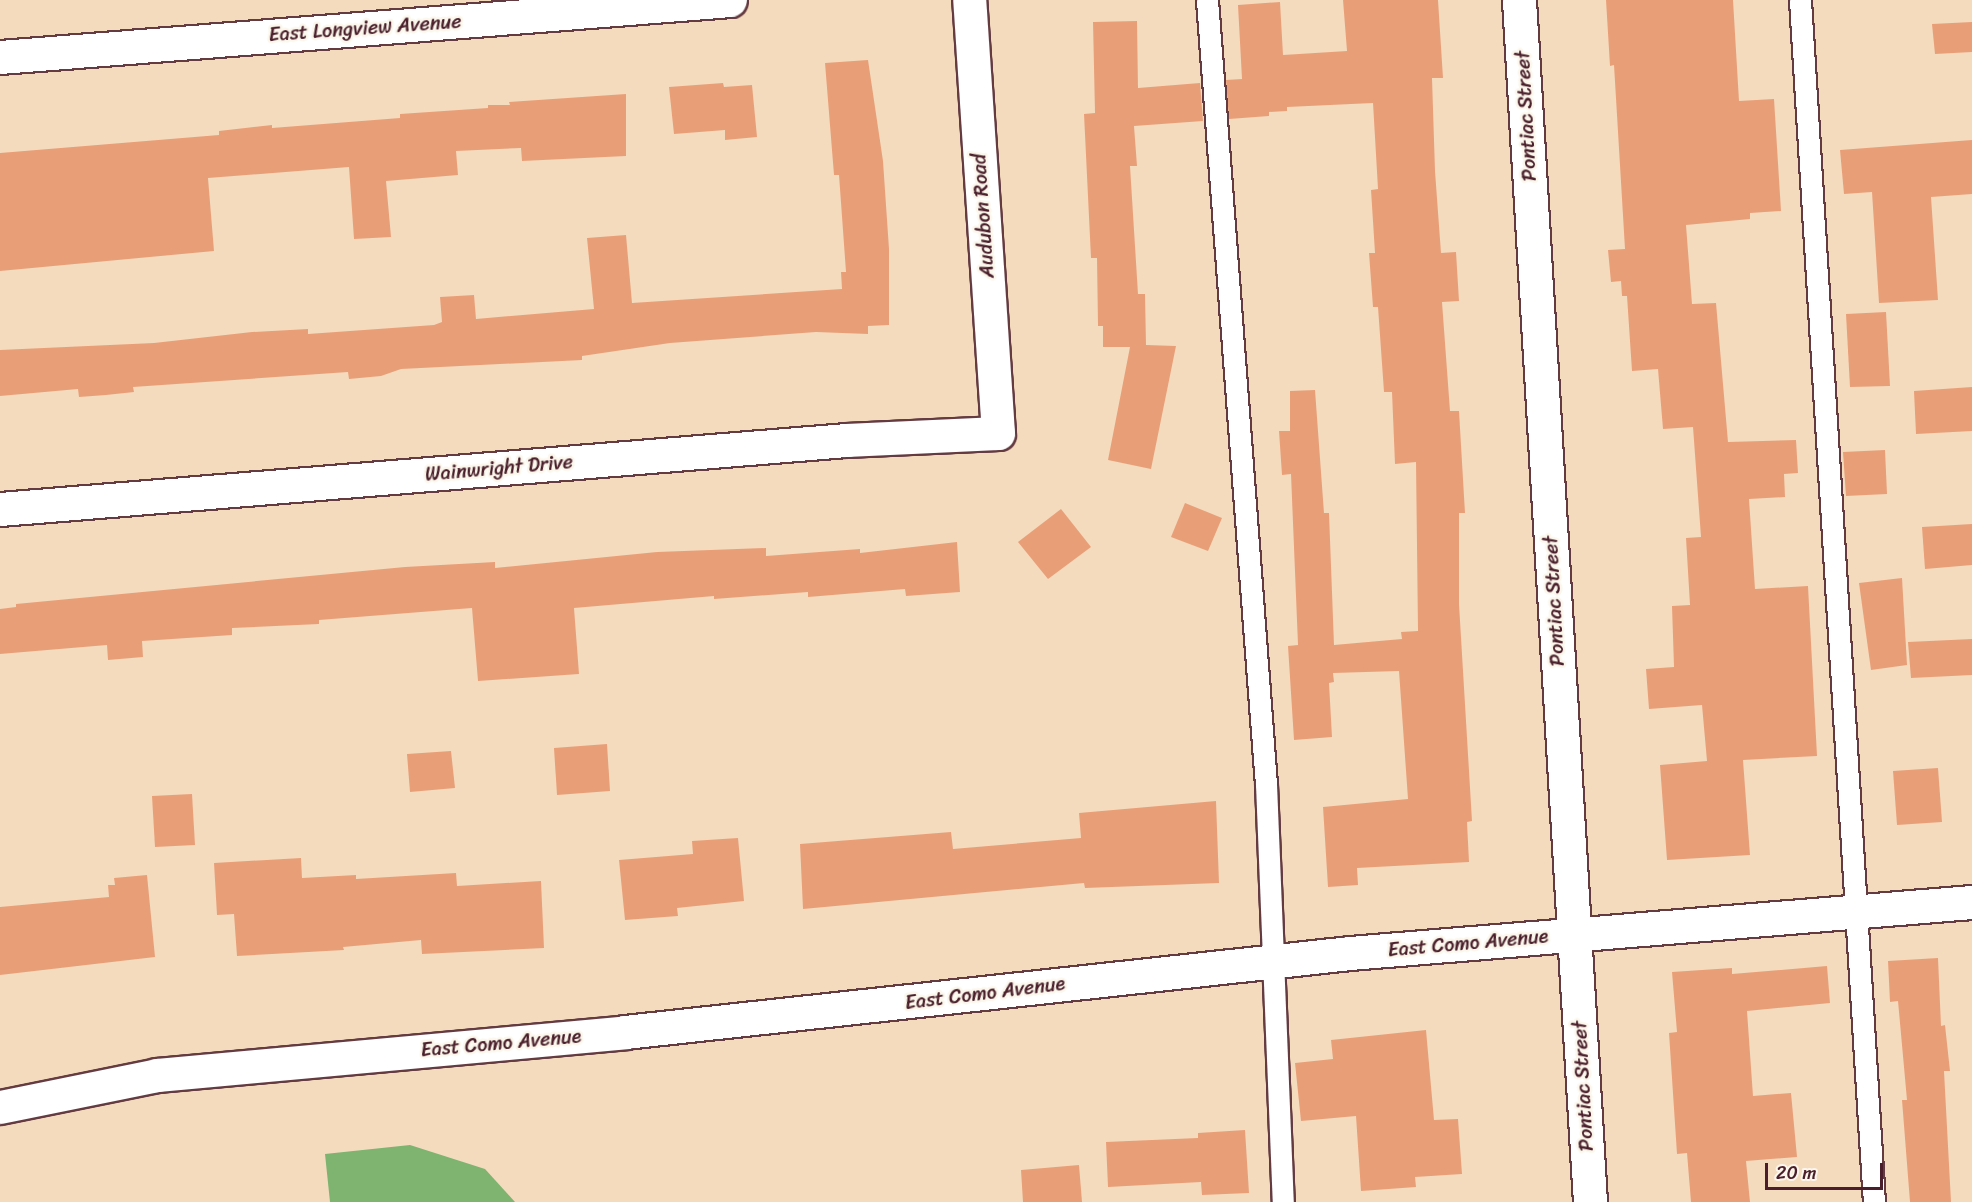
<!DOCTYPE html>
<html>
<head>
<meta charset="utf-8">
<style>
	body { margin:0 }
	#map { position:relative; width:1972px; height:1202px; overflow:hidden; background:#f4dbbe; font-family:Sriracha,sans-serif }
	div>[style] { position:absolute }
	.forest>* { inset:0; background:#7eb370 }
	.building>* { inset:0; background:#e89f78 }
	.roads { filter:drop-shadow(2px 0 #643b41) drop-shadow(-2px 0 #643b41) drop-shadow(0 2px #643b41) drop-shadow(0 -2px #643b41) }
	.lane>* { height:21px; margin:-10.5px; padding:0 10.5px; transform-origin:10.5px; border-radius:10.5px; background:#fff }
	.street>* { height:33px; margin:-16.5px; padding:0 16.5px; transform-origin:16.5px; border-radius:16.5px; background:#fff }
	span { translate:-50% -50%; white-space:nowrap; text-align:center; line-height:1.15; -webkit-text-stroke:5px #fbf7ec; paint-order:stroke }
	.street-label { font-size:20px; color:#4a1f2b }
	.scale { position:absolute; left:1765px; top:1163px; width:118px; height:27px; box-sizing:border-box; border:3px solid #4a1f2b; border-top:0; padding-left:8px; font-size:18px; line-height:21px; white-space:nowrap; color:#4a1f2b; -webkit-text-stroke:4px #fbf7ec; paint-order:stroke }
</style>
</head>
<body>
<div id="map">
	<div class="forest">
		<div style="clip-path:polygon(410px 1145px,485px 1169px,515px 1202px,330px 1202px,325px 1154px)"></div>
	</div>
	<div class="building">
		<div style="clip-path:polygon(1343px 0,1438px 0,1443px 78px,1432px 78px,1435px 171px,1441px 253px,1456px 252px,1459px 301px,1442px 302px,1450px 411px,1459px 411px,1465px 513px,1459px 513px,1459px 604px,1472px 821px,1467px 822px,1469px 862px,1357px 868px,1358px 885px,1328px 887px,1323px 807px,1408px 799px,1399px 671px,1333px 673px,1334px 682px,1329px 683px,1332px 737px,1294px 740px,1288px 646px,1298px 645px,1291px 474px,1282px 475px,1279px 431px,1290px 431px,1290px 391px,1315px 390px,1324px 513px,1329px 513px,1334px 645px,1402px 639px,1401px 632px,1418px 631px,1416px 462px,1395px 464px,1392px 392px,1384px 392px,1378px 307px,1373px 307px,1369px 253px,1375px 253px,1371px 190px,1378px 189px,1373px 103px,1287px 107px,1287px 111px,1269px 112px,1269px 116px,1229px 119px,1226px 80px,1242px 79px,1238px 5px,1280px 2px,1283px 55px,1347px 51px)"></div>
		<div style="clip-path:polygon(1606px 0,1733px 0,1739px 101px,1774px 99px,1781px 211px,1750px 213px,1750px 219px,1686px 225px,1692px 304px,1716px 303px,1728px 442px,1796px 440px,1798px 473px,1784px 474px,1785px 497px,1749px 499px,1755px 589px,1808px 586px,1817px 756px,1743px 760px,1750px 855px,1667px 860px,1660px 765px,1707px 761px,1702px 705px,1649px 709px,1646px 669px,1674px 667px,1672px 606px,1690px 605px,1686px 538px,1701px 537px,1693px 427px,1663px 429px,1658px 369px,1632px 371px,1627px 296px,1622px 296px,1621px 281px,1611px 282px,1608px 250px,1625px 249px,1614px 65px,1610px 66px)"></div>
		<div style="clip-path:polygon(1137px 21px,1138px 88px,1200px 83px,1203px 121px,1134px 126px,1137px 166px,1130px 166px,1138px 294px,1145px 294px,1146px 345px,1176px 346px,1151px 469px,1108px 460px,1130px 347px,1103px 347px,1103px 326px,1098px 326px,1097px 258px,1091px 258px,1084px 114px,1095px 113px,1093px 22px)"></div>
		<div style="clip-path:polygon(1972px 22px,1972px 52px,1935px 54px,1932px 24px)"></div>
		<div style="clip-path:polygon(868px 60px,883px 161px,889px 249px,889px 325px,868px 326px,868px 334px,816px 332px,670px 343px,582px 356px,582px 360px,401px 369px,381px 376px,349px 379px,348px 372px,133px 387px,134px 392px,106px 395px,79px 397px,78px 389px,0 396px,0 350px,154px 343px,252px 332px,308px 329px,308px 334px,434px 325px,442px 322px,440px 297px,474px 295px,476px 319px,594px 309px,587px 238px,626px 235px,632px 303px,842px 289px,841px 272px,846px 272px,839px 175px,834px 175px,825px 63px)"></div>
		<div style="clip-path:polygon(723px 83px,724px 87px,752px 85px,757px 137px,725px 140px,725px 130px,674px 134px,669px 87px)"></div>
		<div style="clip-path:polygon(626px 94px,626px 156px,522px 161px,521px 148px,456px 151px,458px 175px,386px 181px,391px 237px,354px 239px,349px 167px,208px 178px,214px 251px,0 271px,0 153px,219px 135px,219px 131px,272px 125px,272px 128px,400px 118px,400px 114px,488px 108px,488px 105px,510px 105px,509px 102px)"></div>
		<div style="clip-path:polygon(1972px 140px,1972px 194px,1931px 197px,1938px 300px,1879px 303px,1872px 192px,1844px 194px,1840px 150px)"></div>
		<div style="clip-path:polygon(1886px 312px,1890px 386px,1850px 387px,1846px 314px)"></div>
		<div style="clip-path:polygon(1972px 387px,1972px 431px,1916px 434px,1914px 391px)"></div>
		<div style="clip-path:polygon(1885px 450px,1887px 494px,1846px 496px,1843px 452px)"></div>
		<div style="clip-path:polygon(1185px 503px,1222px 518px,1208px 551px,1171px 537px)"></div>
		<div style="clip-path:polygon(1061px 509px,1091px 547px,1048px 579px,1018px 542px)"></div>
		<div style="clip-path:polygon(1972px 524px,1972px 565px,1925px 569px,1922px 527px)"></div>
		<div style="clip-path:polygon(957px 542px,960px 592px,906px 596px,905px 589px,808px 597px,808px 592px,714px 599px,714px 596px,574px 608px,579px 674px,478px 681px,472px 608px,319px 620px,319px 624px,232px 628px,232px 635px,142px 641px,143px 657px,108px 660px,107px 645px,0 654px,0 609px,16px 607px,16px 604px,405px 567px,495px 562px,495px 568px,657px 552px,766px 548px,766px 556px,860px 549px,860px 553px)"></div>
		<div style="clip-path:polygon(1902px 578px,1907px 665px,1871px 670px,1859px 583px)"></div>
		<div style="clip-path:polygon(1972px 639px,1972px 675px,1911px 678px,1908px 642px)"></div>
		<div style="clip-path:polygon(607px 744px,610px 791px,557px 795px,554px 748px)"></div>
		<div style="clip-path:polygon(451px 751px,455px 788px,410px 792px,407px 754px)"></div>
		<div style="clip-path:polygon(1938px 768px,1942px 822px,1897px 825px,1893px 771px)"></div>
		<div style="clip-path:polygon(192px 794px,195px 845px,155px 847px,152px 796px)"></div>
		<div style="clip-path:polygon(1216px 801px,1219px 883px,1085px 888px,1084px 883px,803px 909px,800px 844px,951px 832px,953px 849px,1081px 838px,1079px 813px)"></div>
		<div style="clip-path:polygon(738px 838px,744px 901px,677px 908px,678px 916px,625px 920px,619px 860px,693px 854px,692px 841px)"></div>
		<div style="clip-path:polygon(301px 858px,302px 878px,356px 875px,356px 879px,456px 873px,457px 886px,541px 881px,544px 948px,422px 954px,421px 940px,343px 947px,344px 950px,237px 956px,234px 914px,217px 915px,214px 863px)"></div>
		<div style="clip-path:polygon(147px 875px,155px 957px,0 975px,0 907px,109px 897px,108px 885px,115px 885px,114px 878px)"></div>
		<div style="clip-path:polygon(1938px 958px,1941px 1026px,1945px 1025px,1950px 1071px,1944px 1071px,1951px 1202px,1910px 1202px,1902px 1100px,1907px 1100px,1898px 1001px,1890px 1002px,1888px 961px)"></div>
		<div style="clip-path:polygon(1827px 966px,1830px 1003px,1747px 1011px,1753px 1096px,1791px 1093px,1797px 1157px,1746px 1161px,1750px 1202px,1691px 1202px,1687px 1153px,1677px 1154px,1669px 1033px,1677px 1032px,1672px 972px,1732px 968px,1732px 974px)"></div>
		<div style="clip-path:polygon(1426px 1030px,1434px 1120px,1458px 1119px,1462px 1174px,1415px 1177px,1416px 1187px,1361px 1191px,1356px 1116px,1301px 1121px,1295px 1063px,1333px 1059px,1331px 1040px)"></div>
		<div style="clip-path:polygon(1245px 1130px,1249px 1193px,1202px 1195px,1201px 1182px,1108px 1187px,1106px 1142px,1198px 1138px,1198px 1133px)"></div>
		<div style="clip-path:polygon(1079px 1165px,1082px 1202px,1023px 1202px,1021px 1170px)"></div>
	</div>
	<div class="roads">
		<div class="lane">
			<div style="left:1207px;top:0;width:786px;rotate:85.7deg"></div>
			<div style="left:1266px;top:784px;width:418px;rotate:87.7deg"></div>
			<div style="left:1800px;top:0;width:1204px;rotate:86.48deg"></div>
		</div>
		<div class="street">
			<div style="left:1519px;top:0;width:1204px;rotate:86.62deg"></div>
			<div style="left:0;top:57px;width:732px;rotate:-4.46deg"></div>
			<div style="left:0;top:509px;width:849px;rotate:-4.66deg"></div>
			<div style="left:846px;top:440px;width:152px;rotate:-2.6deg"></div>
			<div style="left:998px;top:433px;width:434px;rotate:-93.8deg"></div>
			<div style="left:0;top:1107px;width:160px;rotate:-11.5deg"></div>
			<div style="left:157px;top:1075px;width:470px;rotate:-5.2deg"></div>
			<div style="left:625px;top:1032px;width:729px;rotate:-6.22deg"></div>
			<div style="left:1350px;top:953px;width:624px;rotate:-4.69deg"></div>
		</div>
	</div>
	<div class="street-label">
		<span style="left:365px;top:28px;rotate:-4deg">East Longview Avenue</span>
		<span style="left:1526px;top:116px;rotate:-93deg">Pontiac Street</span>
		<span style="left:983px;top:216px;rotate:-94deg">Audubon Road</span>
		<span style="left:499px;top:468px;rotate:-5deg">Wainwright Drive</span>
		<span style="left:1554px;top:601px;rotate:-93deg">Pontiac Street</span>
		<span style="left:1468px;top:943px;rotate:-5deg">East Como Avenue</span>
		<span style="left:985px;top:993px;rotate:-7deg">East Como Avenue</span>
		<span style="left:501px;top:1043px;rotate:-5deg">East Como Avenue</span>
		<span style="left:1583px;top:1086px;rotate:-93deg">Pontiac Street</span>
	</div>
	<div class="scale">20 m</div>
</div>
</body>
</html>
